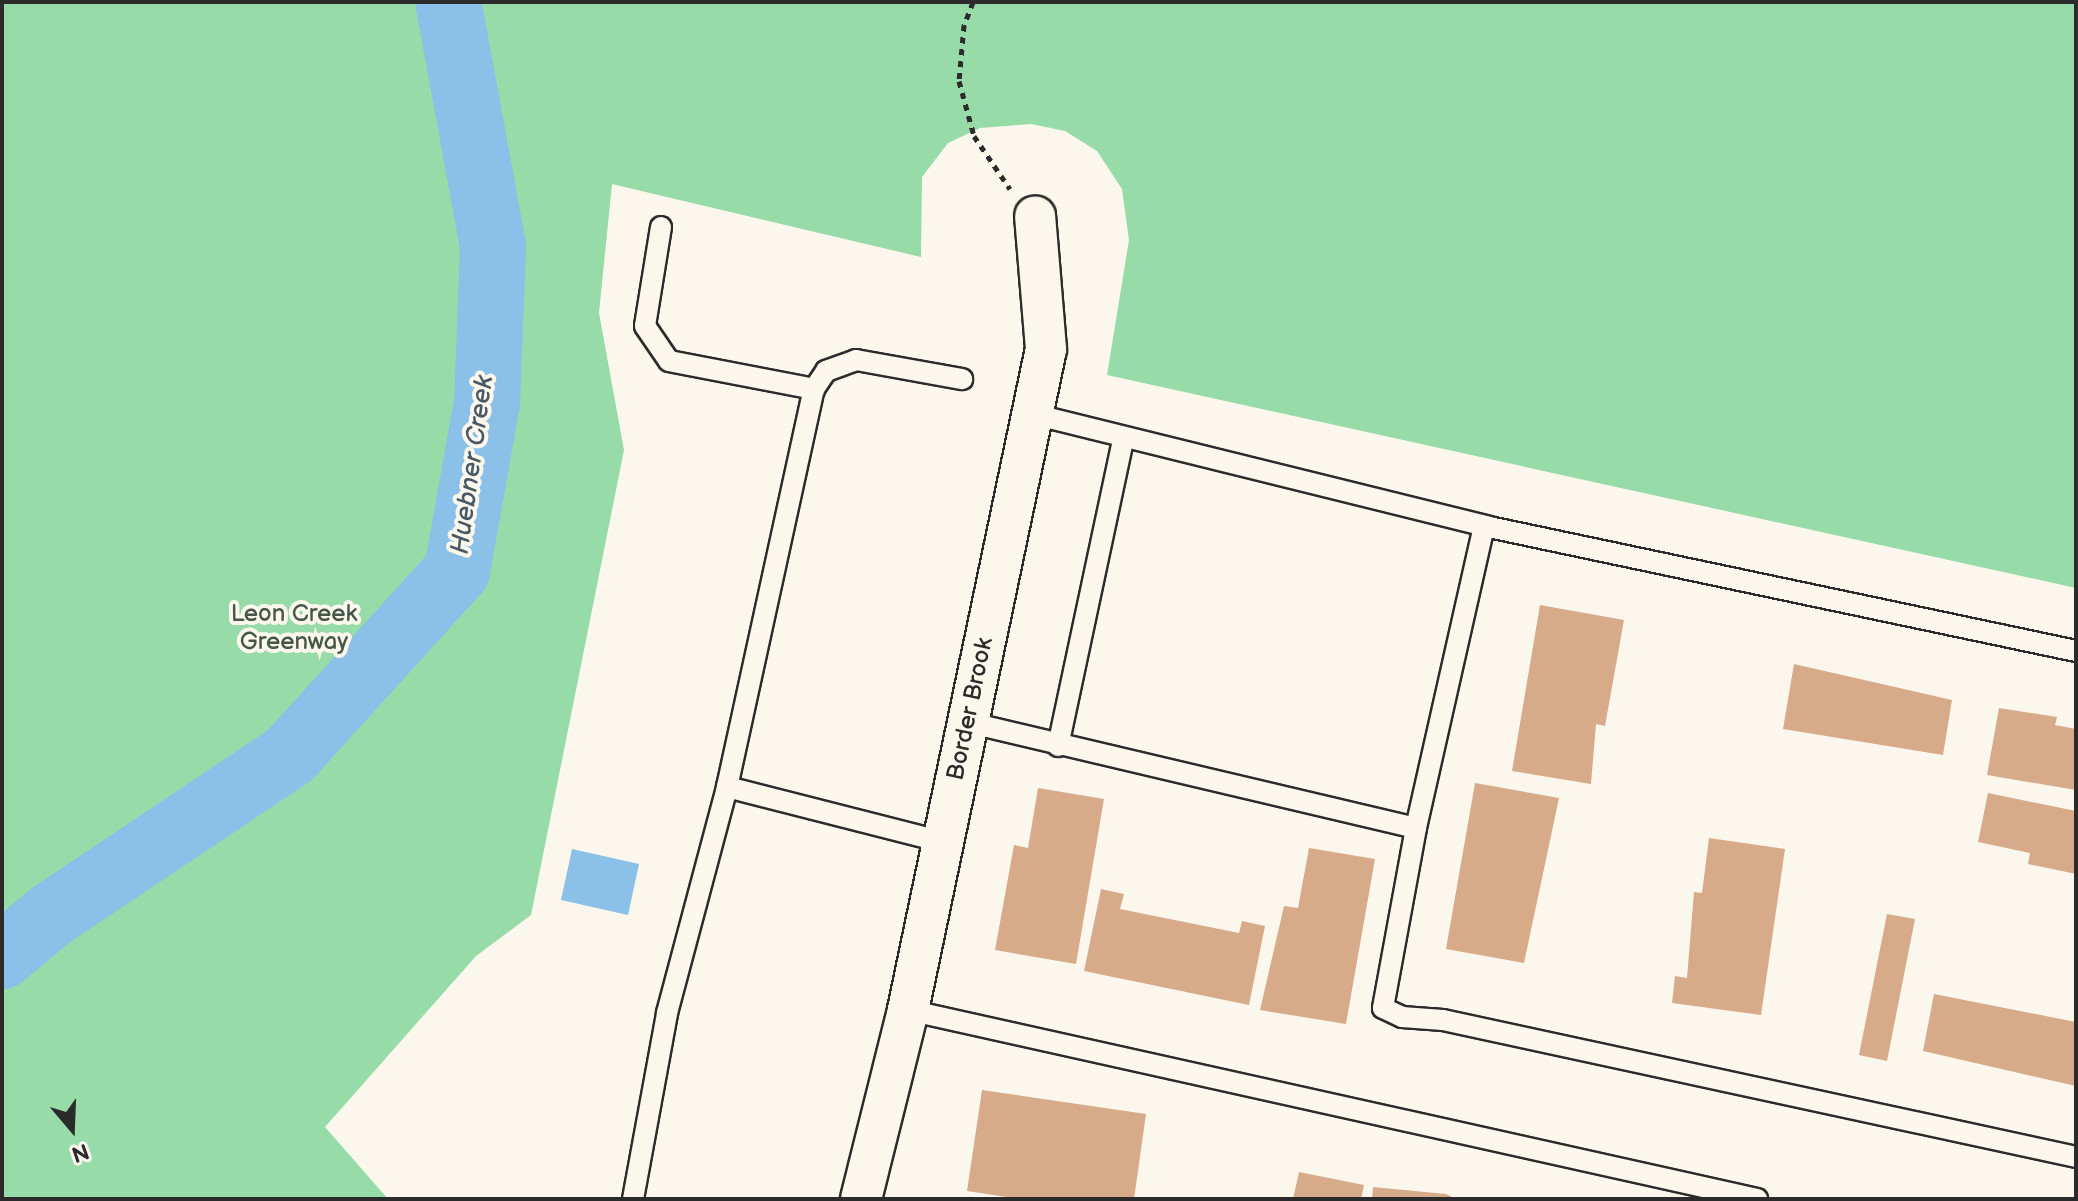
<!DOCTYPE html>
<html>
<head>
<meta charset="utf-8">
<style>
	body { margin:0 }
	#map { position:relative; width:2078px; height:1201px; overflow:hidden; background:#fbf7ec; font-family:"Balsamiq Sans",sans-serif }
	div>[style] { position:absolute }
	.green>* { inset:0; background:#96dba8 }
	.water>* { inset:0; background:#8bc0e8 }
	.river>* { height:66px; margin:-33px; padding:0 33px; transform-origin:33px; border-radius:33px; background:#8bc0e8 }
	.building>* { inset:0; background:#d7ab89 }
	.path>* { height:5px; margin-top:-2.5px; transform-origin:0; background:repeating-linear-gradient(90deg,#2b2b2b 0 6px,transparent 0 12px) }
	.roads { filter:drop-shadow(2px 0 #2b2b2b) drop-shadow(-2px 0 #2b2b2b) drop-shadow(0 2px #2b2b2b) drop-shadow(0 -2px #2b2b2b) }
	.lane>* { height:20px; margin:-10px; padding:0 10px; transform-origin:10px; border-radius:10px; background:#fbf7ec }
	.street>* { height:40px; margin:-20px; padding:0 20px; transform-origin:20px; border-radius:20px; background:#fbf7ec }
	span { translate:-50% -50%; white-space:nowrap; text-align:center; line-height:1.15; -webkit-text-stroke:8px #fbf7ec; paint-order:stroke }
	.park-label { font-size:24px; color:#46574a }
	.street-label { font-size:24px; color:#2b2b2b }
	.water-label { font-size:26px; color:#485864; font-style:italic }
	.frame { position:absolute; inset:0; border:4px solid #2b2b2b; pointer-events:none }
	.north { position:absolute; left:32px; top:1089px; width:80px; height:80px; -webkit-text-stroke:6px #fbf7ec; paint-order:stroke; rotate:161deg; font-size:22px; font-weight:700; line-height:32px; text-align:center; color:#2b2b2b }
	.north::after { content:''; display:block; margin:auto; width:28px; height:36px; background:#2b2b2b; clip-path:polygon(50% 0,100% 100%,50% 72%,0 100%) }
</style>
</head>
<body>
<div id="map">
	<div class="green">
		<div style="clip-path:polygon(2px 2px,2076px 2px,2076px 588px,1107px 375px,1129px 240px,1122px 189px,1097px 151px,1065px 131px,1031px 124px,980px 128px,948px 143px,922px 177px,921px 257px,612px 184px,599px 313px,624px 450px,531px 915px,476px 956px,325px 1127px,388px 1199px,2px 1199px)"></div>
	</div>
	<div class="water">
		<div style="clip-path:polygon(572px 849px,639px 864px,628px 915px,561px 900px)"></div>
	</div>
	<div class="river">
		<div style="left:2px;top:956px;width:64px;rotate:-39.9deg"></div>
		<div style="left:51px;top:915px;width:288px;rotate:-33.8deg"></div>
		<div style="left:290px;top:755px;width:248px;rotate:-47.8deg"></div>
		<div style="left:457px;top:571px;width:171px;rotate:-79.9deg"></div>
		<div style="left:487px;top:403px;width:157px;rotate:-87.8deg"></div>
		<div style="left:493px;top:246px;width:248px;rotate:-100.4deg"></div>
	</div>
	<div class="building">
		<div style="clip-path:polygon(1540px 605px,1624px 620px,1605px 726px,1596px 724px,1591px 784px,1512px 771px)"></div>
		<div style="clip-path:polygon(1794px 664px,1952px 700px,1943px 755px,1783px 729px)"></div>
		<div style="clip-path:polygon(1999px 708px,2057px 717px,2055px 725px,2076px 729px,2076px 790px,1987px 775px)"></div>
		<div style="clip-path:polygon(1475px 783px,1559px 798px,1524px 963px,1446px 949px)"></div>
		<div style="clip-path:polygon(1038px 788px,1104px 799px,1076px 964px,995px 950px,1014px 845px,1028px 848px)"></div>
		<div style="clip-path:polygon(1988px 793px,2076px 811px,2076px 874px,2028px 864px,2030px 853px,1978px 842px)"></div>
		<div style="clip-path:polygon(1709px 838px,1785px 849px,1761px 1015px,1672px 1003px,1675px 976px,1687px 978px,1694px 892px,1702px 893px)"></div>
		<div style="clip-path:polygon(1309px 848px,1375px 859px,1346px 1024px,1260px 1010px,1284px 906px,1298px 908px)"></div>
		<div style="clip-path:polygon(1101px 889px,1124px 894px,1120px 909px,1239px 933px,1242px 921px,1265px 926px,1249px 1005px,1084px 971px)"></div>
		<div style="clip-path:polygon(1887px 914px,1915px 919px,1887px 1061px,1859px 1055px)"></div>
		<div style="clip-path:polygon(1934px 994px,2076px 1022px,2076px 1086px,1923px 1051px)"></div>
		<div style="clip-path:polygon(982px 1090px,1146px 1114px,1134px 1199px,1019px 1199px,967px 1191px)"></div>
		<div style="clip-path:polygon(1299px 1172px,1364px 1185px,1361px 1199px,1293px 1199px)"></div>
		<div style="clip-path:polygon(1373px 1187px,1446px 1194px,1456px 1199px,1372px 1199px)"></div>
	</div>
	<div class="path">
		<div style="left:973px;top:2px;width:25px;rotate:111deg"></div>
		<div style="left:964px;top:25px;width:56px;rotate:95.1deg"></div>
		<div style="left:959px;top:81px;width:57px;rotate:74.7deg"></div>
		<div style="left:974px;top:136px;width:64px;rotate:55.8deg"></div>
	</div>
	<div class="roads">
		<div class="lane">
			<div style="left:661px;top:227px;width:100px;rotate:99.2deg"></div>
			<div style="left:645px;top:326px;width:42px;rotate:55.6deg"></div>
			<div style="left:669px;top:361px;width:148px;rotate:10.9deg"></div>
			<div style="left:1033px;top:414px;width:470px;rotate:13.9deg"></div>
			<div style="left:1489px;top:527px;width:600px;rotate:11.93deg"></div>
			<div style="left:1484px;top:526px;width:310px;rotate:102.7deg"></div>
			<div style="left:1416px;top:828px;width:183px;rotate:100.4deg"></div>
			<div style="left:1383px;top:1008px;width:21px;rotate:25deg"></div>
			<div style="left:1402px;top:1017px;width:41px;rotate:4.2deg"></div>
			<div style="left:1443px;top:1020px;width:648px;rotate:12.21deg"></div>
			<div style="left:967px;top:722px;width:461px;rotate:13.3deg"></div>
			<div style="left:1058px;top:746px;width:313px;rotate:-78deg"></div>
			<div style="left:727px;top:787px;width:407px;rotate:-77.7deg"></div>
			<div style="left:814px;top:389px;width:22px;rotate:-56deg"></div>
			<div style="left:826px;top:371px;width:32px;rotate:-20deg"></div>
			<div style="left:856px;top:360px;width:108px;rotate:10.2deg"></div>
			<div style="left:908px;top:1010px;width:870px;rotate:12.55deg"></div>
			<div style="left:633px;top:1199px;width:189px;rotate:-79.6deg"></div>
			<div style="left:667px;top:1013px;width:234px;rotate:-75.1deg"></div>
			<div style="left:727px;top:787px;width:222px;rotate:14.3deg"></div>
		</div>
		<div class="street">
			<div style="left:861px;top:1199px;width:195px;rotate:-76deg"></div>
			<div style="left:908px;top:1010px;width:675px;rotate:-78.21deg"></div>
			<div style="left:1046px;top:349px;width:133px;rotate:-94.7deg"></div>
		</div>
	</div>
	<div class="park-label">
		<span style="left:294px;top:628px">Leon Creek<br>Greenway</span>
	</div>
	<div class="street-label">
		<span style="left:970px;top:709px;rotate:-78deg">Border Brook</span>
	</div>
	<div class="water-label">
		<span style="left:473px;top:465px;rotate:-82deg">Huebner Creek</span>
	</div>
	<div class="frame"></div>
	<div class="north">N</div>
</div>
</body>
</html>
